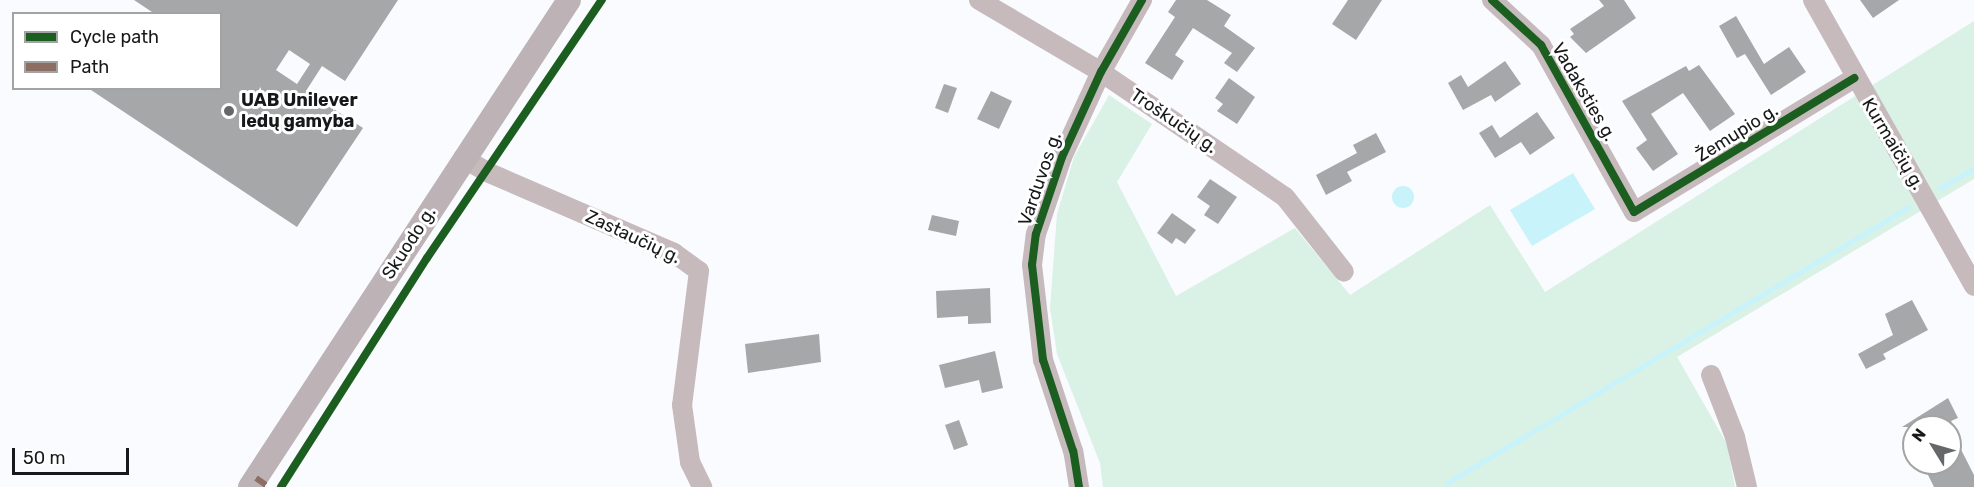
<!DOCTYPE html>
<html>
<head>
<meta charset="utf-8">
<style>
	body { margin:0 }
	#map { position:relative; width:1974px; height:487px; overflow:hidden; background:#f9fbfe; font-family:Rubik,sans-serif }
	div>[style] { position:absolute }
	.green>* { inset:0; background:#daf1e6 }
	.water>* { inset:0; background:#c9f3fb }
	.round { border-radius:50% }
	.stream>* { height:4.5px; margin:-2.25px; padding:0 2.25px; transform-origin:2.25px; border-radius:2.25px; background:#c9f3fb }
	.building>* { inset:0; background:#a6a7a9 }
	.minor>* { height:20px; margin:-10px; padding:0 10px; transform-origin:10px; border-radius:10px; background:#c6babd }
	.major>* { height:24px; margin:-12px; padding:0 12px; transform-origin:12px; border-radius:12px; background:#bdb2b5 }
	.quiet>* { height:6px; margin-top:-3px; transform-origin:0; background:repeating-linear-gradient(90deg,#8d6e63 0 12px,transparent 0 18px) }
	.cycleway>* { height:8px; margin:-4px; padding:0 4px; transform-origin:4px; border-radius:4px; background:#1b5e20 }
	.dots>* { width:16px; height:16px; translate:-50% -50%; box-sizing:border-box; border:3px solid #fff; border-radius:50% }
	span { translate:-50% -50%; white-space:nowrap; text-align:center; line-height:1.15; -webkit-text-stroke:6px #fff; paint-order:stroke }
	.street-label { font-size:18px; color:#171819 }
	.poi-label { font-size:18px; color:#171819; font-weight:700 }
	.left { translate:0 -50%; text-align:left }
	.legend { position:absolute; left:12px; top:12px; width:210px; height:78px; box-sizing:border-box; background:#fff; border:2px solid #a2a3a3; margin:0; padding:8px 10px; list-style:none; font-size:18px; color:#171819 }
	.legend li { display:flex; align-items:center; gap:12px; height:30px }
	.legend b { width:30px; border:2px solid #a2a3a3 }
	.north { position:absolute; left:1902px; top:415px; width:60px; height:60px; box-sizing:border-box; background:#fff; border:2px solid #a2a3a3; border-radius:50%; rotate:307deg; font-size:16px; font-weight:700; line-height:24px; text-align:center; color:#171819 }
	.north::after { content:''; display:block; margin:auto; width:21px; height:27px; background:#666769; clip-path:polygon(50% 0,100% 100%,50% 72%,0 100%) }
	.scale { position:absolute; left:12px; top:448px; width:117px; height:27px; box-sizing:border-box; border:3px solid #171819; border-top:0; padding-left:8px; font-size:18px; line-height:21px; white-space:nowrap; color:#171819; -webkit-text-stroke:4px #fff; paint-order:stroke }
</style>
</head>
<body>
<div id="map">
	<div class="green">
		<div style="clip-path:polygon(1974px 21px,1974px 179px,1677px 357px,1727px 444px,1735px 487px,1103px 487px,1100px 463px,1057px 354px,1050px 308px,1057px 214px,1074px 157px,1109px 95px,1152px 124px,1117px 182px,1176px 296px,1295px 228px,1350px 295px,1490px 205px,1545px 292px)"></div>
	</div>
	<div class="water">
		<div style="clip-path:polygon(1573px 173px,1595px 209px,1532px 246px,1510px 210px)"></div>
		<div class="round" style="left:1392px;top:186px;width:22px;height:22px"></div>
	</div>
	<div class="stream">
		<div style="left:1940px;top:188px;width:39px;rotate:-30deg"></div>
		<div style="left:1447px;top:483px;width:538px;rotate:-30.85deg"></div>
	</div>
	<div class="building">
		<div style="clip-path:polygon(evenodd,134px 0,398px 0,345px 81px,322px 66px,306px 91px,363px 128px,297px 227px,88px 88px,220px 88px,220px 14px,155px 14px,134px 0,289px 50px,310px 64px,297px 84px,276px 70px,289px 50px)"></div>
		<div style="clip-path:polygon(1176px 0,1207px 0,1231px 15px,1224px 26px,1255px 48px,1237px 72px,1224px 63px,1232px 53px,1193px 28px,1175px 55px,1184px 61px,1172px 80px,1145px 63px,1175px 17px,1168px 12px)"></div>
		<div style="clip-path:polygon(1348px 0,1382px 0,1356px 40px,1332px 24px)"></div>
		<div style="clip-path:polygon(1599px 0,1624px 0,1636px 18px,1586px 53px,1570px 37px,1574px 34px,1570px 29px,1604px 6px)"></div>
		<div style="clip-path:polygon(1860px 0,1899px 0,1873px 18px)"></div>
		<div style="clip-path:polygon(1736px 16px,1764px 64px,1789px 47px,1806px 72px,1771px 95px,1745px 54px,1737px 58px,1719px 26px)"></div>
		<div style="clip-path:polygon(1505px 61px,1521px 84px,1495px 102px,1491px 95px,1463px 110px,1448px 83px,1461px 75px,1468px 87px)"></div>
		<div style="clip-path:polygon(1699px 65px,1735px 114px,1710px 131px,1683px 93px,1651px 114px,1678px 154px,1653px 171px,1636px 148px,1647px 140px,1622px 101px,1686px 66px,1689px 71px)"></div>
		<div style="clip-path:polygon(1229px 78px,1255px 97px,1237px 124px,1217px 111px,1223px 104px,1215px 98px)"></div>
		<div style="clip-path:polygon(944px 84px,957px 88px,948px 113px,935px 108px)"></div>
		<div style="clip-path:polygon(991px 91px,1012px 101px,999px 129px,977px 119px)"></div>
		<div style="clip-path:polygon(1537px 112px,1555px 138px,1530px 155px,1521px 142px,1495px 158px,1479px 133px,1492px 125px,1500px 138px)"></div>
		<div style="clip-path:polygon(1376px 133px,1386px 152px,1347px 172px,1352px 181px,1326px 195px,1316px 175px,1357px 153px,1353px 145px)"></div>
		<div style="clip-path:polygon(1210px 179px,1237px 197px,1218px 224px,1204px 215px,1210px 206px,1197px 197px)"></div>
		<div style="clip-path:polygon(1172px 213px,1196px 230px,1185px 244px,1176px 238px,1172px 244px,1157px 233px)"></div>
		<div style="clip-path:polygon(932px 215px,959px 221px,956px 236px,928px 230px)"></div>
		<div style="clip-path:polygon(990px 288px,991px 323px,968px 324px,968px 316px,937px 318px,936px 291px)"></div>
		<div style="clip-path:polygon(1912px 300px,1928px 330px,1883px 354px,1886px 359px,1866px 369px,1858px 354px,1893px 335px,1885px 314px)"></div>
		<div style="clip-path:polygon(819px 334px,821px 362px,748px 373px,745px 344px)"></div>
		<div style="clip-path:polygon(995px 351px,1003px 388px,982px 393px,979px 380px,945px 388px,939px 365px)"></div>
		<div style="clip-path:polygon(1948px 398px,1958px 418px,1951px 421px,1954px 427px,1902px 427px)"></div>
		<div style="clip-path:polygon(959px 420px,968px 445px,954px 450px,945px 425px)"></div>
		<div style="clip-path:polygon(1950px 428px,1974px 475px,1974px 487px,1934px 487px,1926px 471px,1950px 463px)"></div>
	</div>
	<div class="minor">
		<div style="left:979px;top:0;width:142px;rotate:30.5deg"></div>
		<div style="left:1101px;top:72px;width:222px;rotate:34.2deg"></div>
		<div style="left:1285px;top:197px;width:95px;rotate:51.8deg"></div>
		<div style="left:1492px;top:0;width:67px;rotate:42.6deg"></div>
		<div style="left:1541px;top:45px;width:191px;rotate:60.9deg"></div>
		<div style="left:1634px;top:212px;width:258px;rotate:-31.3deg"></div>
		<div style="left:1813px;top:0;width:328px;rotate:60.6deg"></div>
		<div style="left:463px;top:158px;width:28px;rotate:30deg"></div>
		<div style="left:487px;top:172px;width:204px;rotate:23.4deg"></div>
		<div style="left:674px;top:253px;width:31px;rotate:36deg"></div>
		<div style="left:699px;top:271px;width:135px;rotate:97.2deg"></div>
		<div style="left:682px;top:405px;width:58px;rotate:82deg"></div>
		<div style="left:690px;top:462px;width:28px;rotate:64deg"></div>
		<div style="left:1711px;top:375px;width:66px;rotate:68.8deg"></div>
		<div style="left:1735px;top:437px;width:51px;rotate:76.5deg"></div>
		<div style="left:1079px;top:487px;width:36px;rotate:-99deg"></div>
		<div style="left:1073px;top:451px;width:96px;rotate:-108.2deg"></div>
		<div style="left:1043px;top:360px;width:96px;rotate:-96.6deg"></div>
		<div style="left:1032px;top:265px;width:31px;rotate:-83deg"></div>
		<div style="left:1036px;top:234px;width:81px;rotate:-71.3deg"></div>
		<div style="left:1062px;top:157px;width:94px;rotate:-65.4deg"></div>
		<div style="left:1101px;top:72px;width:83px;rotate:-60.3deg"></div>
	</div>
	<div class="major">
		<div style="left:250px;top:487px;width:582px;rotate:-56.77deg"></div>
	</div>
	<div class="quiet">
		<div style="left:256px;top:478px;width:16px;rotate:35deg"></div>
	</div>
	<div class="cycleway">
		<div style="left:1492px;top:0;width:67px;rotate:42.6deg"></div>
		<div style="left:1541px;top:45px;width:191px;rotate:60.9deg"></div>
		<div style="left:1634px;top:212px;width:258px;rotate:-31.3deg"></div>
		<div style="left:281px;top:487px;width:272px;rotate:-57.5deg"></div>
		<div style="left:427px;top:258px;width:312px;rotate:-55.9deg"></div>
		<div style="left:1079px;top:487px;width:36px;rotate:-99deg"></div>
		<div style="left:1073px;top:451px;width:96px;rotate:-108.2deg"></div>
		<div style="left:1043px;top:360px;width:96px;rotate:-96.6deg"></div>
		<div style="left:1032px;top:265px;width:31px;rotate:-83deg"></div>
		<div style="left:1036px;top:234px;width:81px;rotate:-71.3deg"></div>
		<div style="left:1062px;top:157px;width:94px;rotate:-65.4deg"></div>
		<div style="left:1101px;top:72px;width:83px;rotate:-60.3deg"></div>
	</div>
	<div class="dots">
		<div style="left:229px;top:111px;background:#666769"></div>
	</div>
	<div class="street-label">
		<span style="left:1584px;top:92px;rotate:60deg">Vadaksties g.</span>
		<span style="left:1174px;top:121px;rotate:34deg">Troškučių g.</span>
		<span style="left:1737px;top:133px;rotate:-32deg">Žemupio g.</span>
		<span style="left:1893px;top:144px;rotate:59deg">Kurmaičių g.</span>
		<span style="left:1040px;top:179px;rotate:-71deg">Varduvos g.</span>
		<span style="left:633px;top:237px;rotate:25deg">Zastaučių g.</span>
		<span style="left:409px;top:243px;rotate:-57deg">Skuodo g.</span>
	</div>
	<div class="poi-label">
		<span class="left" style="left:241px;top:111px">UAB Unilever<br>ledų gamyba</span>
	</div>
	<ul class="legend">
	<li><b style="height:8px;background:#1b5e20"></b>Cycle path</li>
	<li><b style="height:8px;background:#8d6e63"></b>Path</li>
	</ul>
	<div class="north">N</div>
	<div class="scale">50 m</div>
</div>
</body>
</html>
